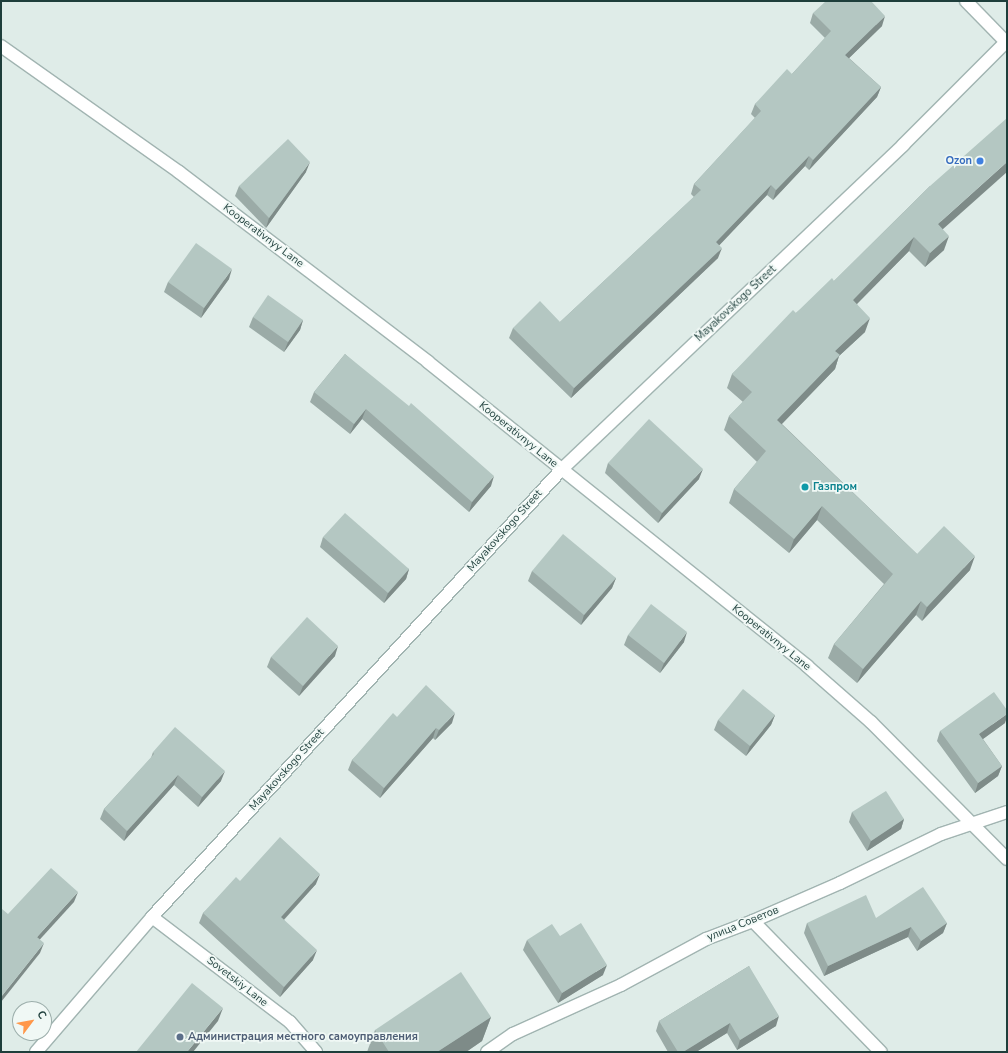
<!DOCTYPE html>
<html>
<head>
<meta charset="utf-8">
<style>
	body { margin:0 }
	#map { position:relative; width:1008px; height:1053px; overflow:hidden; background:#dfece8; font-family:"Nunito Sans",sans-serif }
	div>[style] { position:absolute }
	.roads { filter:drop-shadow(1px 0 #a1b4b1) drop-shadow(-1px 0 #a1b4b1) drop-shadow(0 1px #a1b4b1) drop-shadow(0 -1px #a1b4b1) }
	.minor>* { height:12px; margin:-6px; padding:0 6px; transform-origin:6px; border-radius:6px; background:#fff }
	.tertiary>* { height:12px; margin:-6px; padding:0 6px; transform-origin:6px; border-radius:6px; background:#fff }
	.wall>* { inset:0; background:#9baba7 }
	.shaded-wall>* { inset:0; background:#7e8b88 }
	.building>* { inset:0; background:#b4c7c2 }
	.dots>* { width:11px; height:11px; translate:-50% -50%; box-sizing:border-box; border:2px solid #f0f8f5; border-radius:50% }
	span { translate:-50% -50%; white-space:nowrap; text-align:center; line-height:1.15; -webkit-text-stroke:3.5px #f0f8f5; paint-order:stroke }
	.shop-label { font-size:11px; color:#366cbe; font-weight:700 }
	.right { translate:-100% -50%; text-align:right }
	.street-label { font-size:11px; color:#1e3e3b }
	.culture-label { font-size:11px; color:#0d838f; font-weight:700 }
	.left { translate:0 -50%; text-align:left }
	.service-label { font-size:11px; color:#4e5e75; font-weight:700 }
	.frame { position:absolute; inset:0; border:2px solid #1e3e3b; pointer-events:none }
	.north { position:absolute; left:12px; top:1001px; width:40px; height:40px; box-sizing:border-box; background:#f0f8f5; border:1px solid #9caeab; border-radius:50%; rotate:58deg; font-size:11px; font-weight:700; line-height:16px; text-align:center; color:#1e3e3b }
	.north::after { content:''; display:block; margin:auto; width:14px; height:18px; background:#ff974a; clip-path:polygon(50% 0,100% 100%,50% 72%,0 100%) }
</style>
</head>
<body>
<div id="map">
	<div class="roads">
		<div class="minor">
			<div style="left:966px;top:1px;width:57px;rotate:45.7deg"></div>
			<div style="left:1px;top:46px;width:218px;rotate:35.3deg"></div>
			<div style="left:179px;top:172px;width:313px;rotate:37.3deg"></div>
			<div style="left:428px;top:362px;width:486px;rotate:38.7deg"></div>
			<div style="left:807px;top:666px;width:85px;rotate:41.2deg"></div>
			<div style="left:871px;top:722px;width:193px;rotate:45.2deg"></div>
			<div style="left:152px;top:917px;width:173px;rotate:37.3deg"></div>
			<div style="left:290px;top:1022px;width:40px;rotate:49deg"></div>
			<div style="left:753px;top:921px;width:183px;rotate:45.7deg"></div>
			<div style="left:487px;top:1052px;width:32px;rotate:-35deg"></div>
			<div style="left:513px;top:1034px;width:119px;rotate:-24.4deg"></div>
			<div style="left:621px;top:985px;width:97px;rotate:-28.4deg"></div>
			<div style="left:706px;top:939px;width:50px;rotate:-21deg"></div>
			<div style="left:753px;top:921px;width:95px;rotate:-23.6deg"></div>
			<div style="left:840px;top:883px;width:112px;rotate:-25.9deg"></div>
			<div style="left:941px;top:834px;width:70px;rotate:-18.4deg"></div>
		</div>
		<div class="tertiary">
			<div style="left:36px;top:1052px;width:178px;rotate:-49.3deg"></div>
			<div style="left:152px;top:917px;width:606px;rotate:-47.54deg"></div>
			<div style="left:561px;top:470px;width:472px;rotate:-43.5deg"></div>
			<div style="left:903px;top:145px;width:147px;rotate:-45deg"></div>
		</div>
	</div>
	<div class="wall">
		<div style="clip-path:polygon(813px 13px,882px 26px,849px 58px,881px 87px,877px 97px,809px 170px,805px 166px,773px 200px,767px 195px,719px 245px,718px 258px,571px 398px,509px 338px,513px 328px,560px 322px,694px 197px,691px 194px,694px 184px,755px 118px,751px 114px,755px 104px,792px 74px,825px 38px,810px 23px)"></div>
		<div style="clip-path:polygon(306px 172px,266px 228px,235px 196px,239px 186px)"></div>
		<div style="clip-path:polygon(930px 186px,943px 229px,944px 250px,925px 267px,909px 251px,857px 304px,865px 332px,839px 356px,835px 369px,782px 424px,917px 554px,970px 570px,922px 621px,916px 615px,857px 683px,828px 658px,834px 644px,884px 584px,817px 520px,789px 553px,729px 503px,734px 489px,757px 462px,724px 430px,729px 416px,743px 402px,727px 388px,732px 374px,796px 313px,834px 281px)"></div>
		<div style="clip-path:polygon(229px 279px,201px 318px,164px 292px,168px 282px)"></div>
		<div style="clip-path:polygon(253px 317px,303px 320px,300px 330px,284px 352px,249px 327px)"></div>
		<div style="clip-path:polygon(345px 354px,491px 486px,469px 512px,362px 419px,350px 434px,310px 402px,314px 392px)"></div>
		<div style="clip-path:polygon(608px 463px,699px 479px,658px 523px,605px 473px)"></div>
		<div style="clip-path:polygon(323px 537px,409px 569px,406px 579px,384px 603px,320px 547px)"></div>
		<div style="clip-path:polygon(532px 571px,616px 578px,612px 588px,581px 625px,528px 581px)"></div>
		<div style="clip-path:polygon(628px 635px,684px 642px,660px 673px,624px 645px)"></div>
		<div style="clip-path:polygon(335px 656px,299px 696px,267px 667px,271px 657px)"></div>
		<div style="clip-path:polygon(775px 715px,771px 725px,746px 756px,714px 730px,718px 720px)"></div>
		<div style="clip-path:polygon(397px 717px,452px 723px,435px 740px,433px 738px,380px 798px,348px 770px,352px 760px)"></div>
		<div style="clip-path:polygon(1005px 723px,983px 739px,1002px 766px,998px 776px,975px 793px,937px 741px,940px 731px)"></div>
		<div style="clip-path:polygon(153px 752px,221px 781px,198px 807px,174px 785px,124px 841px,100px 819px,104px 809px,151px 758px)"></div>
		<div style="clip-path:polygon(852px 812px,904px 819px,901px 829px,867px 851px,849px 822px)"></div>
		<div style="clip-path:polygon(240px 881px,316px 884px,284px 920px,313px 960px,280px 997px,199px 923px,203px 913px)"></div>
		<div style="clip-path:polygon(807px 923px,947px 923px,943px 933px,917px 951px,908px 937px,824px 976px,804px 933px)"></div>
		<div style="clip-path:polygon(527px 940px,603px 975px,558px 1003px,523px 950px)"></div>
		<div style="clip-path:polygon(749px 966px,776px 1026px,737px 1050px,727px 1033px,696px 1052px,668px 1052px,656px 1031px,659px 1021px)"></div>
		<div style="clip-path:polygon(491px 1017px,482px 1041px,466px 1052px,367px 1052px,375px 1030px)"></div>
	</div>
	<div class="shaded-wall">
		<div style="clip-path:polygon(885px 16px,882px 26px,842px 65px,845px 55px)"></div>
		<div style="clip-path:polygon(881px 87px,877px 97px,809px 170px,813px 160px)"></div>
		<div style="clip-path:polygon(809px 156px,805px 166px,773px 200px,776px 190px)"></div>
		<div style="clip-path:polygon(310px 162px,306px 172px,266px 228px,269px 218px)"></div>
		<div style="clip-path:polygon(1007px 162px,1007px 172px,933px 238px,938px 224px)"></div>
		<div style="clip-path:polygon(771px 185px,767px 195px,713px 252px,716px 242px)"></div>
		<div style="clip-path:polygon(949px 236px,944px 250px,925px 267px,930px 253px)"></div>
		<div style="clip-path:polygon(914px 237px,909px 251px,847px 314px,853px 300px)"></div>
		<div style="clip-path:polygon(722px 248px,718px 258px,571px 398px,574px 388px)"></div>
		<div style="clip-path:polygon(232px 269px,229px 279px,201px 318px,204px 308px)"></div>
		<div style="clip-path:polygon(870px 318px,865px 332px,839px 356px,835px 369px,772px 434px,777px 420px,835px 351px)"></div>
		<div style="clip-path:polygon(303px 320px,300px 330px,284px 352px,288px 342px)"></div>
		<div style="clip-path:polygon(366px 409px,362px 419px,350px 434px,354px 424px)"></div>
		<div style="clip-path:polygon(703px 469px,699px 479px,658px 523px,662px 513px)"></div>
		<div style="clip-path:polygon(494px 476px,491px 486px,469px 512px,472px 502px)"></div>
		<div style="clip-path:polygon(822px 506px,817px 520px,789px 553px,794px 539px)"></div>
		<div style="clip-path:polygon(975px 556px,970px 570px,922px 621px,927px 607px)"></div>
		<div style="clip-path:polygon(409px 569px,406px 579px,384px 603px,388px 593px)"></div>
		<div style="clip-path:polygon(616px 578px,612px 588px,581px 625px,584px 615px)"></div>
		<div style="clip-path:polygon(921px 601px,916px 615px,857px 683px,863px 669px)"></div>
		<div style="clip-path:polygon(687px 632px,684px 642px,660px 673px,664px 663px)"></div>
		<div style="clip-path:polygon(338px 646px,335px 656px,299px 696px,303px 686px)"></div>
		<div style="clip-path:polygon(455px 713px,452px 723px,435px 740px,439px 730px)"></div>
		<div style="clip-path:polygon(1007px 714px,1007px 717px,1005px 723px,976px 744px,979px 734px)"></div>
		<div style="clip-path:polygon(775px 715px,771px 725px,746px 756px,750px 746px)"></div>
		<div style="clip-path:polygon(436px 728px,433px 738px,380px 798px,384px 788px)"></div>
		<div style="clip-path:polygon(1002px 766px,998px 776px,975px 793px,978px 783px)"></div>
		<div style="clip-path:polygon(225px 771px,221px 781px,198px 807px,202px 797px)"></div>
		<div style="clip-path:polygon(178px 775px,174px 785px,124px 841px,127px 831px)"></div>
		<div style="clip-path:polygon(904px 819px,901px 829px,867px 851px,871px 841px)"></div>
		<div style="clip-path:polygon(320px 874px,316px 884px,277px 927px,281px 917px)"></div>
		<div style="clip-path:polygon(78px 892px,74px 902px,33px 947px,37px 937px)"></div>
		<div style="clip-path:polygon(947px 923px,943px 933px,917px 951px,921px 941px)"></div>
		<div style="clip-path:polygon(911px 927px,908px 937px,824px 976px,828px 966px)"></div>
		<div style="clip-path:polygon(44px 943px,40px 953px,1px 1002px,1px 997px)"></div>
		<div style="clip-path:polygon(317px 950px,313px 960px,280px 997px,284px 987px)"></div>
		<div style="clip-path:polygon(607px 965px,603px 975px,558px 1003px,562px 993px)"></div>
		<div style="clip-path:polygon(223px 1008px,218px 1021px,193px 1052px,187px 1052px)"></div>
		<div style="clip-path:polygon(779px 1016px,776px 1026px,737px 1050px,740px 1040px)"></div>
		<div style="clip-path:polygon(491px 1017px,482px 1041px,466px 1052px,437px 1052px)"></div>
		<div style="clip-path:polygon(730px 1023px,727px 1033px,696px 1052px,683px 1052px)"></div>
	</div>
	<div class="building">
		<div style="clip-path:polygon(826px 1px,871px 1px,885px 16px,845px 55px,881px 87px,813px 160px,809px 156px,776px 190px,771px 185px,716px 242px,722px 248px,574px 388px,513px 328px,540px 301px,560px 322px,701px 190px,694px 184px,761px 111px,755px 104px,787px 69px,792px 74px,831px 31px,813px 13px)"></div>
		<div style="clip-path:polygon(1007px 118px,1007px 162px,938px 224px,949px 236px,930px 253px,914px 237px,853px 300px,870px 318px,835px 351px,840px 355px,777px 420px,917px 554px,944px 526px,975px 556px,927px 607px,921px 601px,863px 669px,834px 644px,893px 574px,822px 506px,794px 539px,734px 489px,766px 451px,729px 416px,752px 392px,732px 374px,793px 310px,796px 313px,832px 278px,834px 281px,930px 186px)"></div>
		<div style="clip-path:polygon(288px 139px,310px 162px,269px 218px,239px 186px)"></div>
		<div style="clip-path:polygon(196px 243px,232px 269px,204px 308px,168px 282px)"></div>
		<div style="clip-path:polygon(268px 295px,303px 320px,288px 342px,253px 317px)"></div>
		<div style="clip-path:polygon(345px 354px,409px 406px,411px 403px,494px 476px,472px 502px,366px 409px,354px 424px,314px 392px)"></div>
		<div style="clip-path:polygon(649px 419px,703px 469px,662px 513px,608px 463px)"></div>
		<div style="clip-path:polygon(345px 513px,409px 569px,388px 593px,323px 537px)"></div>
		<div style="clip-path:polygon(563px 534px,616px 578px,584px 615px,532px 571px)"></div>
		<div style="clip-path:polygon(651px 604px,687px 632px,664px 663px,628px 635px)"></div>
		<div style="clip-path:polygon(307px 617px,338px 646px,303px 686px,271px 657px)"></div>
		<div style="clip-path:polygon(426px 685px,455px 713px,439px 730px,436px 728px,384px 788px,352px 760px,393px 713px,397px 717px)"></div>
		<div style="clip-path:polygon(743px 689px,775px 715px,750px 746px,718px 720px)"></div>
		<div style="clip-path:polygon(994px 692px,1007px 710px,1007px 714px,979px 734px,1002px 766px,978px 783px,940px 731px)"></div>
		<div style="clip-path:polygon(175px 727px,225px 771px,202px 797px,178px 775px,127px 831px,104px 809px,154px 754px,153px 752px)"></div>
		<div style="clip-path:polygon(886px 791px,904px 819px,871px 841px,852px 812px)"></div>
		<div style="clip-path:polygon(280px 837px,320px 874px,281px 917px,317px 950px,284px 987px,203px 913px,236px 877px,240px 881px)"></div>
		<div style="clip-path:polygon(51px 868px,78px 892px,37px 937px,44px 943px,1px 997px,1px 909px,2px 909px,8px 914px)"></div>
		<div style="clip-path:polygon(923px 887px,947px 923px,921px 941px,911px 927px,828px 966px,807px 923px,866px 895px,876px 918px)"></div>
		<div style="clip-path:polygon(581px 923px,607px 965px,562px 993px,527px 940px,552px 924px,560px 936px)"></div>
		<div style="clip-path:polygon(749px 966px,779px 1016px,740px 1040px,730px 1023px,683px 1052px,678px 1052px,659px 1021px)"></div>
		<div style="clip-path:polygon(461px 972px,491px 1017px,437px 1052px,389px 1052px,375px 1030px)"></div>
		<div style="clip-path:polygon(192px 983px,223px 1008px,187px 1052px,136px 1052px)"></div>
	</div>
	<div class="dots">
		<div style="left:980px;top:161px;background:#3f7fe0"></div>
		<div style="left:805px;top:487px;background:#0f9aa8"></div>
		<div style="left:180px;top:1037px;background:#5c6f8a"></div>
	</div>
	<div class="shop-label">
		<span class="right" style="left:972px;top:161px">Ozon</span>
	</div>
	<div class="street-label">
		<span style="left:263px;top:236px;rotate:37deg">Kooperativnyy Lane</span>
		<span style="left:736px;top:304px;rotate:-43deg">Mayakovskogo Street</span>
		<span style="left:518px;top:435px;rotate:39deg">Kooperativnyy Lane</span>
		<span style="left:505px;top:531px;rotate:-48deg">Mayakovskogo Street</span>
		<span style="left:771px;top:638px;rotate:39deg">Kooperativnyy Lane</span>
		<span style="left:287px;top:770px;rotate:-48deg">Mayakovskogo Street</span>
		<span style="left:743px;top:924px;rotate:-22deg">улица Советов</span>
		<span style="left:237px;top:982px;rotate:38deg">Sovetskiy Lane</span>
	</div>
	<div class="culture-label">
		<span class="left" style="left:813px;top:487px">Газпром</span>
	</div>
	<div class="service-label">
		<span class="left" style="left:188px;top:1037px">Администрация местного самоуправления</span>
	</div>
	<div class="frame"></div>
	<div class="north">С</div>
</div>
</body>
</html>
